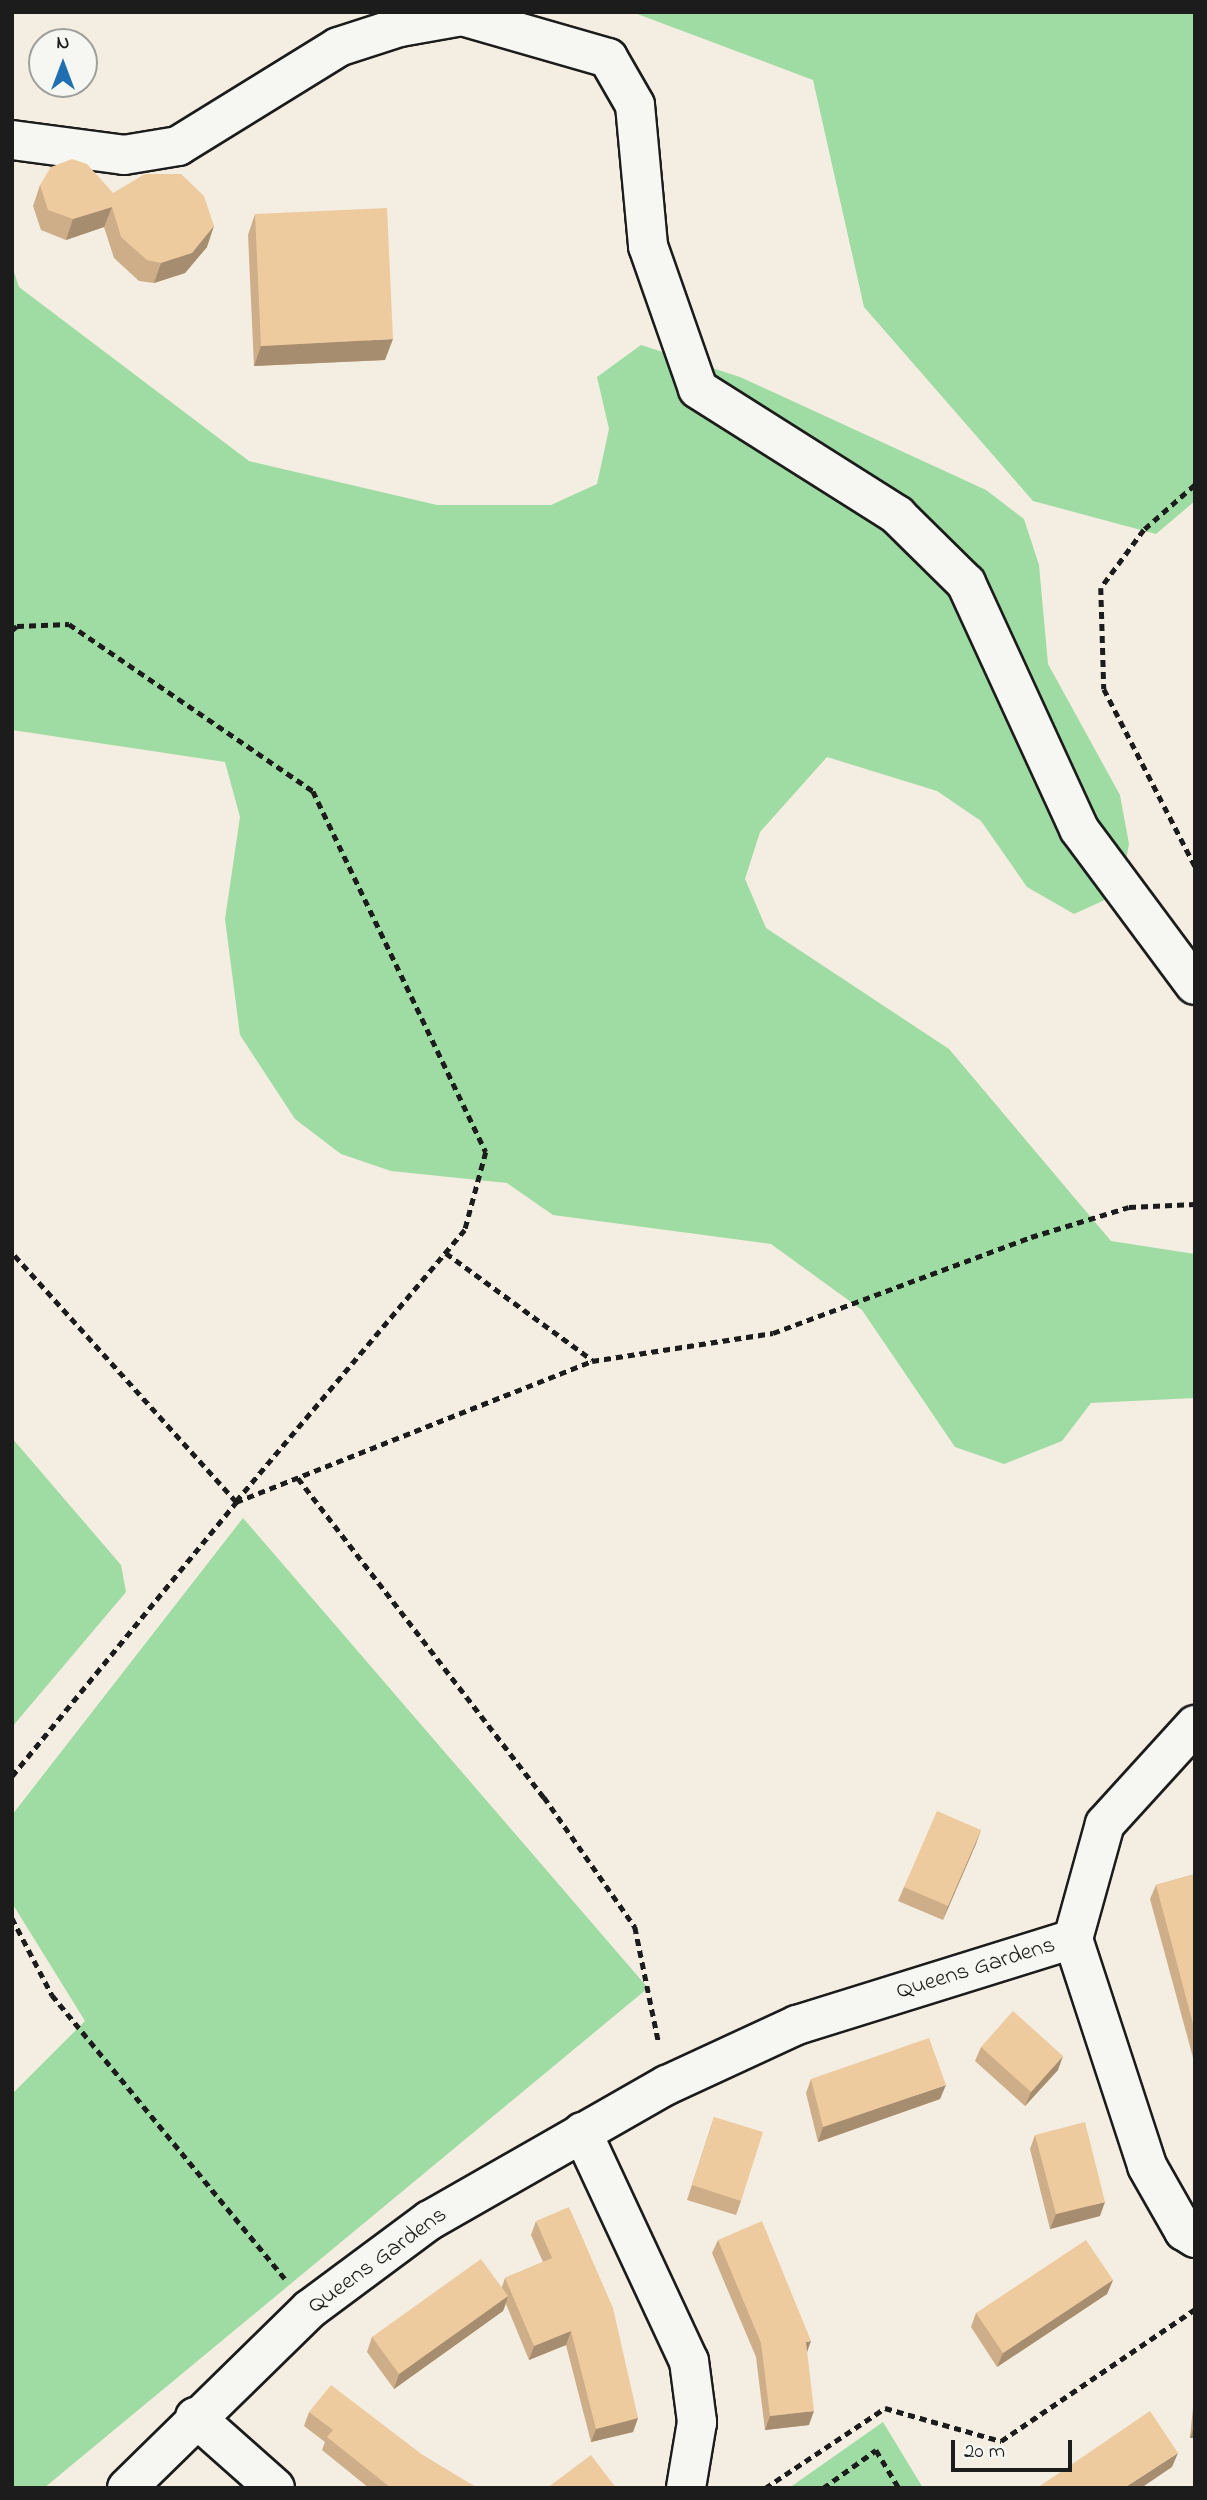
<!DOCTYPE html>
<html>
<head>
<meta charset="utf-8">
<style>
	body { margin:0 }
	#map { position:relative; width:1207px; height:2500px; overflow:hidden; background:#f4ede1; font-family:"Indie Flower",sans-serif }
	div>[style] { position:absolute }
	.green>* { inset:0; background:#9fdca3 }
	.path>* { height:4.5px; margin-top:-2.25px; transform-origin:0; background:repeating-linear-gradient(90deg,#1c1c1c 0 7px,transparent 0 12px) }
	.roads { filter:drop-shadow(2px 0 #1c1c1c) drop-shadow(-2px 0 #1c1c1c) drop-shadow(0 2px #1c1c1c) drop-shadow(0 -2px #1c1c1c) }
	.minor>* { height:38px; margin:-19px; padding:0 19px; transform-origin:19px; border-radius:19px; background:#f6f6f2 }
	.wall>* { inset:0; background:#cdae89 }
	.shaded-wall>* { inset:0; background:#a78d6f }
	.building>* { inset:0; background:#eeca9f }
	span { translate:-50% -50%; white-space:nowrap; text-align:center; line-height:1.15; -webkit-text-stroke:5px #f6f6f2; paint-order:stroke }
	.street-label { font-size:24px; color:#1c1c1c }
	.frame { position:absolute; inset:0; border:14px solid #1c1c1c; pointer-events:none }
	.north { position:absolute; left:28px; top:28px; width:70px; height:70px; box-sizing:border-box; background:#f6f6f2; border:2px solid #9f9f9c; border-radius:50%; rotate:0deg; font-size:19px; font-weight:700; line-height:28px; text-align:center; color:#1c1c1c }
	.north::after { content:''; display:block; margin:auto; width:24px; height:32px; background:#1f6fb2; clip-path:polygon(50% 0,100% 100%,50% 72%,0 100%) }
	.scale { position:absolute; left:951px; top:2440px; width:121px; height:32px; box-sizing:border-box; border:4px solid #1c1c1c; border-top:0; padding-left:9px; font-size:21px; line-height:24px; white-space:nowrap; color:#1c1c1c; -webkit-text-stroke:5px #f6f6f2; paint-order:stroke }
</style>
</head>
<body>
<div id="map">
	<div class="green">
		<div style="clip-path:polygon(632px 12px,1195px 12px,1195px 501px,1156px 534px,1033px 501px,864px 307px,813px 80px)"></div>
		<div style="clip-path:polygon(12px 266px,19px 287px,249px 461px,437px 505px,551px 505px,597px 484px,609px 429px,597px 377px,641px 345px,740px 377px,986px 490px,1024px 519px,1039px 565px,1048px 664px,1120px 795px,1129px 844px,1120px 893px,1074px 914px,1027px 887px,981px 821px,937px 791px,827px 757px,760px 832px,745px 879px,766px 928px,949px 1049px,1111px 1241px,1195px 1254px,1195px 1398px,1091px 1403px,1062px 1441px,1004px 1464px,955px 1447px,862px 1310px,771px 1244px,553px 1215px,507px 1183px,391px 1171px,341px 1154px,295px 1119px,240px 1035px,225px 919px,240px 817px,225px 762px,12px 730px)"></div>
		<div style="clip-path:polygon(12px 1438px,121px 1565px,126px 1592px,12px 1727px)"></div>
		<div style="clip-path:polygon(243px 1518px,648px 1988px,44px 2488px,12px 2488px,12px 2094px,85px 2021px,12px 1903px,12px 1815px)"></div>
		<div style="clip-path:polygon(883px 2422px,923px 2488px,789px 2488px)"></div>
	</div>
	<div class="path">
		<div style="left:1195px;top:485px;width:68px;rotate:138.6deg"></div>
		<div style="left:1144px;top:530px;width:72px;rotate:126.6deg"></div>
		<div style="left:1101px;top:588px;width:101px;rotate:88.3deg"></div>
		<div style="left:1104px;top:689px;width:199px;rotate:62.8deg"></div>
		<div style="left:12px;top:630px;width:6px;rotate:-39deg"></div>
		<div style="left:17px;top:626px;width:52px;rotate:-2.2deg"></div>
		<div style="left:69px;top:624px;width:296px;rotate:34.4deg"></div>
		<div style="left:313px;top:791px;width:400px;rotate:64.4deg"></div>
		<div style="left:486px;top:1152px;width:81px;rotate:105.1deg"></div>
		<div style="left:465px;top:1230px;width:356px;rotate:130.1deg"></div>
		<div style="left:236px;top:1502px;width:335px;rotate:-132deg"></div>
		<div style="left:446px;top:1253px;width:181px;rotate:36.2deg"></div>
		<div style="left:298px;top:1478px;width:403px;rotate:52.4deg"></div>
		<div style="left:544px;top:1797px;width:159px;rotate:55deg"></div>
		<div style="left:635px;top:1927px;width:119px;rotate:78.4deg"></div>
		<div style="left:12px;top:1776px;width:354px;rotate:-50.7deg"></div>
		<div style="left:236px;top:1502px;width:383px;rotate:-21.6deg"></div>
		<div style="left:592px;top:1361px;width:183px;rotate:-8.8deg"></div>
		<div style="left:773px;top:1333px;width:275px;rotate:-20.4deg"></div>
		<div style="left:1031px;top:1237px;width:102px;rotate:-17deg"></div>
		<div style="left:1129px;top:1207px;width:66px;rotate:-2.6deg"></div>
		<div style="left:12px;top:1918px;width:87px;rotate:62.5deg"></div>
		<div style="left:52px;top:1995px;width:367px;rotate:50.6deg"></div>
		<div style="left:765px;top:2488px;width:144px;rotate:-33.7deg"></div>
		<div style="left:885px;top:2408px;width:121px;rotate:15.9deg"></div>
		<div style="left:1001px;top:2441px;width:235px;rotate:-34.2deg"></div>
		<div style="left:823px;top:2488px;width:65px;rotate:-35.6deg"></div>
		<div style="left:876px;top:2450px;width:44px;rotate:58.8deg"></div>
	</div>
	<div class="roads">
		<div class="minor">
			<div style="left:12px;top:140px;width:113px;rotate:7.6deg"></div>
			<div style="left:124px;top:155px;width:55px;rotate:-9.5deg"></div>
			<div style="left:178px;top:146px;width:188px;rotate:-31.7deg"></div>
			<div style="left:338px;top:47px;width:65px;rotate:-17.9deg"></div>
			<div style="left:400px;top:27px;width:63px;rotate:-10.1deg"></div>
			<div style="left:462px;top:16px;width:152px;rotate:16deg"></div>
			<div style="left:608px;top:58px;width:54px;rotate:60.1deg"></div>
			<div style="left:635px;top:105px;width:142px;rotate:84.7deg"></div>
			<div style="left:648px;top:246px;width:151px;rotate:70.7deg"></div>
			<div style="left:698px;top:389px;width:236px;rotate:32.3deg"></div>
			<div style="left:897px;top:515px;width:97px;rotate:44.6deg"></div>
			<div style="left:966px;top:583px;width:271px;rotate:65.3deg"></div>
			<div style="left:1079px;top:829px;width:194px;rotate:53.4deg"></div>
			<div style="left:1073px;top:1939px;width:239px;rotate:71.9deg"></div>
			<div style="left:1147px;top:2166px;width:75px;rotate:60.4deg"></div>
			<div style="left:1184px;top:2231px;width:13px;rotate:32deg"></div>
			<div style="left:1073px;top:1939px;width:119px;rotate:-74.5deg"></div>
			<div style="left:1105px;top:1824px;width:134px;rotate:-47.7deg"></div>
			<div style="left:582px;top:2132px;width:253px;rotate:65deg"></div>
			<div style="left:689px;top:2361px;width:62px;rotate:82.5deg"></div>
			<div style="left:697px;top:2422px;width:67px;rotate:99.5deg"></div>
			<div style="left:195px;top:2417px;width:107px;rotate:41.6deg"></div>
			<div style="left:127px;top:2488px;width:256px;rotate:-44.4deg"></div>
			<div style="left:310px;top:2309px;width:149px;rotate:-36.6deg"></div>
			<div style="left:430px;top:2220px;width:273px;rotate:-29.7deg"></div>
			<div style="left:667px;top:2085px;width:143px;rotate:-24.8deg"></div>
			<div style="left:797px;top:2025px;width:289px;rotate:-17.3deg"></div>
		</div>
	</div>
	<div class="wall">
		<div style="clip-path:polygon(40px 185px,113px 193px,207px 247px,185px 273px,154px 283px,139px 281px,114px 258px,104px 227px,66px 240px,41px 230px,33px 206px)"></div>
		<div style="clip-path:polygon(255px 214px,385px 360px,254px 366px,248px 235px)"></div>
		<div style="clip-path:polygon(981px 1830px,943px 1920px,898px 1901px,904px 1887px)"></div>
		<div style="clip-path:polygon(1195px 1874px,1195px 2065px,1150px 1899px,1156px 1885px)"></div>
		<div style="clip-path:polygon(981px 2047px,1058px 2070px,1025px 2106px,975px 2061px)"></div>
		<div style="clip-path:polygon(811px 2079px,940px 2099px,818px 2142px,806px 2093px)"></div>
		<div style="clip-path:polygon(714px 2117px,741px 2201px,736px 2215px,687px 2200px)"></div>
		<div style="clip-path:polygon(1035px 2135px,1100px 2216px,1050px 2229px,1030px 2149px)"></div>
		<div style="clip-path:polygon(536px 2221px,638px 2418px,633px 2432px,591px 2442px,566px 2345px,529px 2360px,506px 2304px,503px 2311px,394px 2389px,367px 2352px,372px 2337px,502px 2287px,505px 2278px,543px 2262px,531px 2235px)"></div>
		<div style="clip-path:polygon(718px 2240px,807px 2353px,809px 2425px,765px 2430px,756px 2357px,712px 2253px)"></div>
		<div style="clip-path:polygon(1113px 2280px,1107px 2294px,997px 2367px,971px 2327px,976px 2313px)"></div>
		<div style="clip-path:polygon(1195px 2387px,1195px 2438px,1190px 2438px)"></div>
		<div style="clip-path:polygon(309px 2412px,424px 2456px,477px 2488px,369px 2488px,322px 2450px,325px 2442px,304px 2426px)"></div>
	</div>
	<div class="shaded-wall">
		<div style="clip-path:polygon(112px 207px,104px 227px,66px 240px,73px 219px)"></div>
		<div style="clip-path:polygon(214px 226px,207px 247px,185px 273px,154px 283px,161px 263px)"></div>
		<div style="clip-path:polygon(393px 339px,385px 360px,254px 366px,261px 346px)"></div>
		<div style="clip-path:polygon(981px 1830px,976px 1844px,943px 1920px,948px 1906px)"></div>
		<div style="clip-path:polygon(1063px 2056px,1058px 2070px,1025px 2106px,1031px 2092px)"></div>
		<div style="clip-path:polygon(946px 2085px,940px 2099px,818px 2142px,823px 2127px)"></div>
		<div style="clip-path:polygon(1105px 2202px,1100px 2216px,1050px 2229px,1056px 2214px)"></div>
		<div style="clip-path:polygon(1113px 2280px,1107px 2294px,997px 2367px,1003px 2353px)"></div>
		<div style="clip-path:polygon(508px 2296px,503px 2311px,394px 2389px,399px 2374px)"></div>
		<div style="clip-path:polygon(571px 2331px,566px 2345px,529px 2360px,534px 2346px)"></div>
		<div style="clip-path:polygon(811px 2341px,806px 2355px,806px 2342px)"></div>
		<div style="clip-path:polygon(814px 2411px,809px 2425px,765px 2430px,770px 2416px)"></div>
		<div style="clip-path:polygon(638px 2418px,633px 2432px,591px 2442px,596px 2429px)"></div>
		<div style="clip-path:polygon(1195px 2424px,1195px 2438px,1190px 2438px)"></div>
		<div style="clip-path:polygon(1178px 2453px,1172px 2467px,1141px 2488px,1124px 2488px)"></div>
	</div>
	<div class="building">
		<div style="clip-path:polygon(72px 159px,87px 164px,113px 193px,145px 174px,181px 174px,204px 196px,214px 226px,192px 253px,161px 263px,147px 260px,121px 237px,112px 207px,73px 219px,48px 210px,40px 185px,51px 167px)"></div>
		<div style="clip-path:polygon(387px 208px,393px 339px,261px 346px,255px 214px)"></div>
		<div style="clip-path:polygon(937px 1811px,981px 1830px,948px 1906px,904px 1887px)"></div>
		<div style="clip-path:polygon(1195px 1874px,1195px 2031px,1156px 1885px)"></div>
		<div style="clip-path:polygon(1013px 2011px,1063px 2056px,1031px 2092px,981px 2047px)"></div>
		<div style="clip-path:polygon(929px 2038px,946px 2085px,823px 2127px,811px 2079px)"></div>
		<div style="clip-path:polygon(714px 2117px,763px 2132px,741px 2201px,692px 2185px)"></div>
		<div style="clip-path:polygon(1085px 2122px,1105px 2202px,1056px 2214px,1035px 2135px)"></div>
		<div style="clip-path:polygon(569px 2207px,613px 2308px,638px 2418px,596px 2429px,571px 2331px,534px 2346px,505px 2278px,552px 2258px,536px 2221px)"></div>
		<div style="clip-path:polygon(762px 2221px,811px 2341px,806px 2342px,814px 2411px,770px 2416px,761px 2343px,718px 2240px)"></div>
		<div style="clip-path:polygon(1086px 2240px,1113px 2280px,1003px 2353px,976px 2313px)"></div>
		<div style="clip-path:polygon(481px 2259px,508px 2296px,399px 2374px,372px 2337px)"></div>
		<div style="clip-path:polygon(331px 2385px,424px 2456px,477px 2488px,391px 2488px,327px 2437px,333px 2430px,309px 2412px)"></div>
		<div style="clip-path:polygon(1150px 2411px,1178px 2453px,1124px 2488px,1037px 2488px)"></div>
		<div style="clip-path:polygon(591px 2455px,616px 2488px,547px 2488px)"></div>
	</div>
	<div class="street-label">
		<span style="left:976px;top:1969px;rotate:-17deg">Queens Gardens</span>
		<span style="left:378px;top:2261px;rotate:-36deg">Queens Gardens</span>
	</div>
	<div class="frame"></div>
	<div class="north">N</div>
	<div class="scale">20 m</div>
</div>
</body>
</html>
